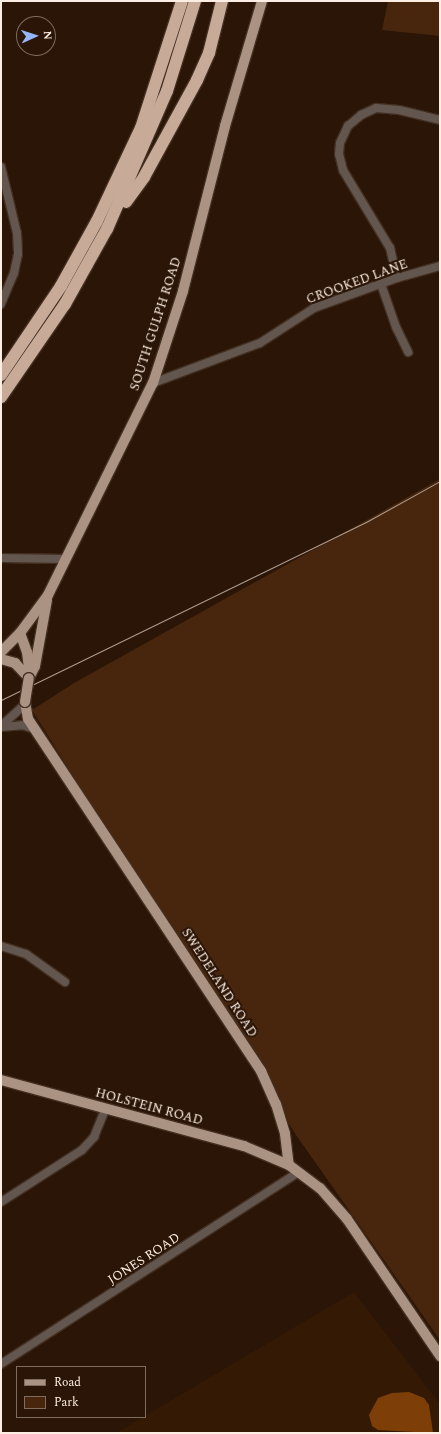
<!DOCTYPE html>
<html>
<head>
<meta charset="utf-8">
<style>
	body { margin:0 }
	#map { position:relative; width:441px; height:1434px; overflow:hidden; background:#2a1506; font-family:Spectral,serif }
	div>[style] { position:absolute }
	.built>* { inset:0; background:#341905 }
	.green>* { inset:0; background:#47260d }
	.water>* { inset:0; background:#7d3f07 }
	.roads { filter:drop-shadow(1px 0 #432f21) drop-shadow(-1px 0 #432f21) drop-shadow(0 1px #432f21) drop-shadow(0 -1px #432f21) }
	.minor>* { height:8px; margin:-4px; padding:0 4px; transform-origin:4px; border-radius:4px; background:#62564f }
	.major>* { height:10px; margin:-5px; padding:0 5px; transform-origin:5px; border-radius:5px; background:#ab9383 }
	.highway>* { height:12px; margin:-6px; padding:0 6px; transform-origin:6px; border-radius:6px; background:#c8aa98 }
	.tram>* { height:1px; margin:-0.5px; padding:0 0.5px; transform-origin:0.5px; border-radius:0.5px; background:#ad9c90 }
	.bridges { filter:drop-shadow(1px 0 #432f21) drop-shadow(-1px 0 #432f21) drop-shadow(0 1px #432f21) drop-shadow(0 -1px #432f21) }
	.major-bridge>* { height:10px; margin:-5px; padding:0 5px; transform-origin:5px; border-radius:5px; background:#ab9383 }
	span { translate:-50% -50%; white-space:nowrap; text-align:center; line-height:1.15; -webkit-text-stroke:4px #2a1506; paint-order:stroke }
	.street-label { font-size:13px; color:#fdeee4 }
	.frame { position:absolute; inset:0; border:2px solid #fdeee4; pointer-events:none }
	.legend { position:absolute; left:16px; top:1366px; width:130px; height:52px; box-sizing:border-box; background:#2a1506; border:1px solid #7e6c5f; margin:0; padding:5px 7px; list-style:none; font-size:12px; color:#fdeee4 }
	.legend li { display:flex; align-items:center; gap:8px; height:20px }
	.legend b { width:20px; border:1px solid #7e6c5f }
	.north { position:absolute; left:16px; top:16px; width:40px; height:40px; box-sizing:border-box; background:#2a1506; border:1px solid #7e6c5f; border-radius:50%; rotate:87deg; font-size:11px; font-weight:700; line-height:16px; text-align:center; color:#fdeee4 }
	.north::after { content:''; display:block; margin:auto; width:14px; height:18px; background:#95b6fd; clip-path:polygon(50% 0,100% 100%,50% 72%,0 100%) }
</style>
</head>
<body>
<div id="map">
	<div class="built">
		<div style="clip-path:polygon(354px 1292px,440px 1404px,440px 1433px,116px 1433px)"></div>
	</div>
	<div class="green">
		<div style="clip-path:polygon(388px 1px,440px 1px,440px 36px,382px 30px)"></div>
		<div style="clip-path:polygon(440px 479px,440px 1340px,296px 1135px,32px 710px,74px 683px)"></div>
	</div>
	<div class="water">
		<div style="clip-path:polygon(409px 1392px,424px 1398px,429px 1405px,433px 1433px,378px 1430px,372px 1426px,369px 1415px,378px 1398px,392px 1393px)"></div>
	</div>
	<div class="roads">
		<div class="minor">
			<div style="left:1px;top:167px;width:68px;rotate:76.4deg"></div>
			<div style="left:17px;top:233px;width:21px;rotate:87deg"></div>
			<div style="left:18px;top:254px;width:19px;rotate:102deg"></div>
			<div style="left:14px;top:273px;width:34px;rotate:113deg"></div>
			<div style="left:397px;top:278px;width:31px;rotate:-103deg"></div>
			<div style="left:390px;top:248px;width:91px;rotate:-121.1deg"></div>
			<div style="left:343px;top:170px;width:16px;rotate:-104deg"></div>
			<div style="left:339px;top:154px;width:11px;rotate:-85deg"></div>
			<div style="left:340px;top:143px;width:19px;rotate:-65deg"></div>
			<div style="left:348px;top:126px;width:17px;rotate:-40deg"></div>
			<div style="left:361px;top:115px;width:17px;rotate:-25deg"></div>
			<div style="left:376px;top:108px;width:23px;rotate:5deg"></div>
			<div style="left:399px;top:110px;width:42px;rotate:13.7deg"></div>
			<div style="left:381px;top:284px;width:46px;rotate:70.8deg"></div>
			<div style="left:396px;top:327px;width:28px;rotate:64deg"></div>
			<div style="left:153px;top:383px;width:114px;rotate:-20.5deg"></div>
			<div style="left:260px;top:343px;width:64px;rotate:-32.9deg"></div>
			<div style="left:314px;top:308px;width:88px;rotate:-19.9deg"></div>
			<div style="left:397px;top:278px;width:45px;rotate:-15.6deg"></div>
			<div style="left:1px;top:558px;width:63px;rotate:0.9deg"></div>
			<div style="left:1px;top:726px;width:31px;rotate:-42deg"></div>
			<div style="left:1px;top:727px;width:21px;rotate:-5deg"></div>
			<div style="left:22px;top:725px;width:13px;rotate:18deg"></div>
			<div style="left:1px;top:946px;width:26px;rotate:18deg"></div>
			<div style="left:26px;top:954px;width:48px;rotate:35.7deg"></div>
			<div style="left:1px;top:1202px;width:96px;rotate:-32.7deg"></div>
			<div style="left:82px;top:1150px;width:18px;rotate:-47deg"></div>
			<div style="left:94px;top:1137px;width:31px;rotate:-68deg"></div>
			<div style="left:1px;top:1364px;width:354px;rotate:-32.8deg"></div>
		</div>
		<div class="major">
			<div style="left:20px;top:633px;width:20px;rotate:70deg"></div>
			<div style="left:27px;top:652px;width:24px;rotate:83deg"></div>
			<div style="left:1px;top:652px;width:27px;rotate:-45deg"></div>
			<div style="left:20px;top:633px;width:47px;rotate:-53.6deg"></div>
			<div style="left:48px;top:595px;width:237px;rotate:-63.7deg"></div>
			<div style="left:153px;top:383px;width:97px;rotate:-71.9deg"></div>
			<div style="left:183px;top:291px;width:170px;rotate:-75.7deg"></div>
			<div style="left:225px;top:126px;width:130px;rotate:-73.5deg"></div>
			<div style="left:1px;top:659px;width:15px;rotate:16deg"></div>
			<div style="left:15px;top:663px;width:21px;rotate:47deg"></div>
			<div style="left:30px;top:676px;width:11px;rotate:-63deg"></div>
			<div style="left:35px;top:666px;width:67px;rotate:-79.7deg"></div>
			<div style="left:25px;top:702px;width:17px;rotate:80deg"></div>
			<div style="left:28px;top:719px;width:422px;rotate:56.5deg"></div>
			<div style="left:261px;top:1071px;width:36px;rotate:66deg"></div>
			<div style="left:276px;top:1104px;width:31px;rotate:73deg"></div>
			<div style="left:285px;top:1134px;width:31px;rotate:83deg"></div>
			<div style="left:1px;top:1080px;width:252px;rotate:15.2deg"></div>
			<div style="left:244px;top:1146px;width:49px;rotate:22.9deg"></div>
			<div style="left:289px;top:1165px;width:39px;rotate:37deg"></div>
			<div style="left:320px;top:1188px;width:41px;rotate:48.9deg"></div>
			<div style="left:347px;top:1219px;width:166px;rotate:55.8deg"></div>
		</div>
		<div class="highway">
			<div style="left:126px;top:202px;width:31px;rotate:-54deg"></div>
			<div style="left:144px;top:177px;width:111px;rotate:-61.3deg"></div>
			<div style="left:197px;top:80px;width:30px;rotate:-66deg"></div>
			<div style="left:209px;top:53px;width:54px;rotate:-76deg"></div>
			<div style="left:1px;top:375px;width:107px;rotate:-56deg"></div>
			<div style="left:61px;top:286px;width:74px;rotate:-61deg"></div>
			<div style="left:97px;top:221px;width:103px;rotate:-64.7deg"></div>
			<div style="left:141px;top:128px;width:133px;rotate:-72.1deg"></div>
			<div style="left:1px;top:397px;width:113px;rotate:-55.5deg"></div>
			<div style="left:65px;top:304px;width:86px;rotate:-60.8deg"></div>
			<div style="left:107px;top:229px;width:150px;rotate:-66.5deg"></div>
			<div style="left:167px;top:91px;width:94px;rotate:-72.7deg"></div>
		</div>
	</div>
	<div class="tram">
		<div style="left:1px;top:700px;width:406px;rotate:-26deg"></div>
		<div style="left:366px;top:522px;width:85px;rotate:-29deg"></div>
	</div>
	<div class="bridges">
		<div class="major-bridge">
			<div style="left:25px;top:702px;width:24px;rotate:-81deg"></div>
		</div>
	</div>
	<div class="street-label">
		<span style="left:357px;top:282px;rotate:-20deg">CROOKED LANE</span>
		<span style="left:156px;top:324px;rotate:-72deg">SOUTH GULPH ROAD</span>
		<span style="left:219px;top:983px;rotate:57deg">SWEDELAND ROAD</span>
		<span style="left:149px;top:1107px;rotate:15deg">HOLSTEIN ROAD</span>
		<span style="left:144px;top:1259px;rotate:-33deg">JONES ROAD</span>
	</div>
	<div class="frame"></div>
	<ul class="legend">
	<li><b style="height:5px;background:#ab9383"></b>Road</li>
	<li><b style="height:11px;background:#47260d"></b>Park</li>
	</ul>
	<div class="north">N</div>
</div>
</body>
</html>
